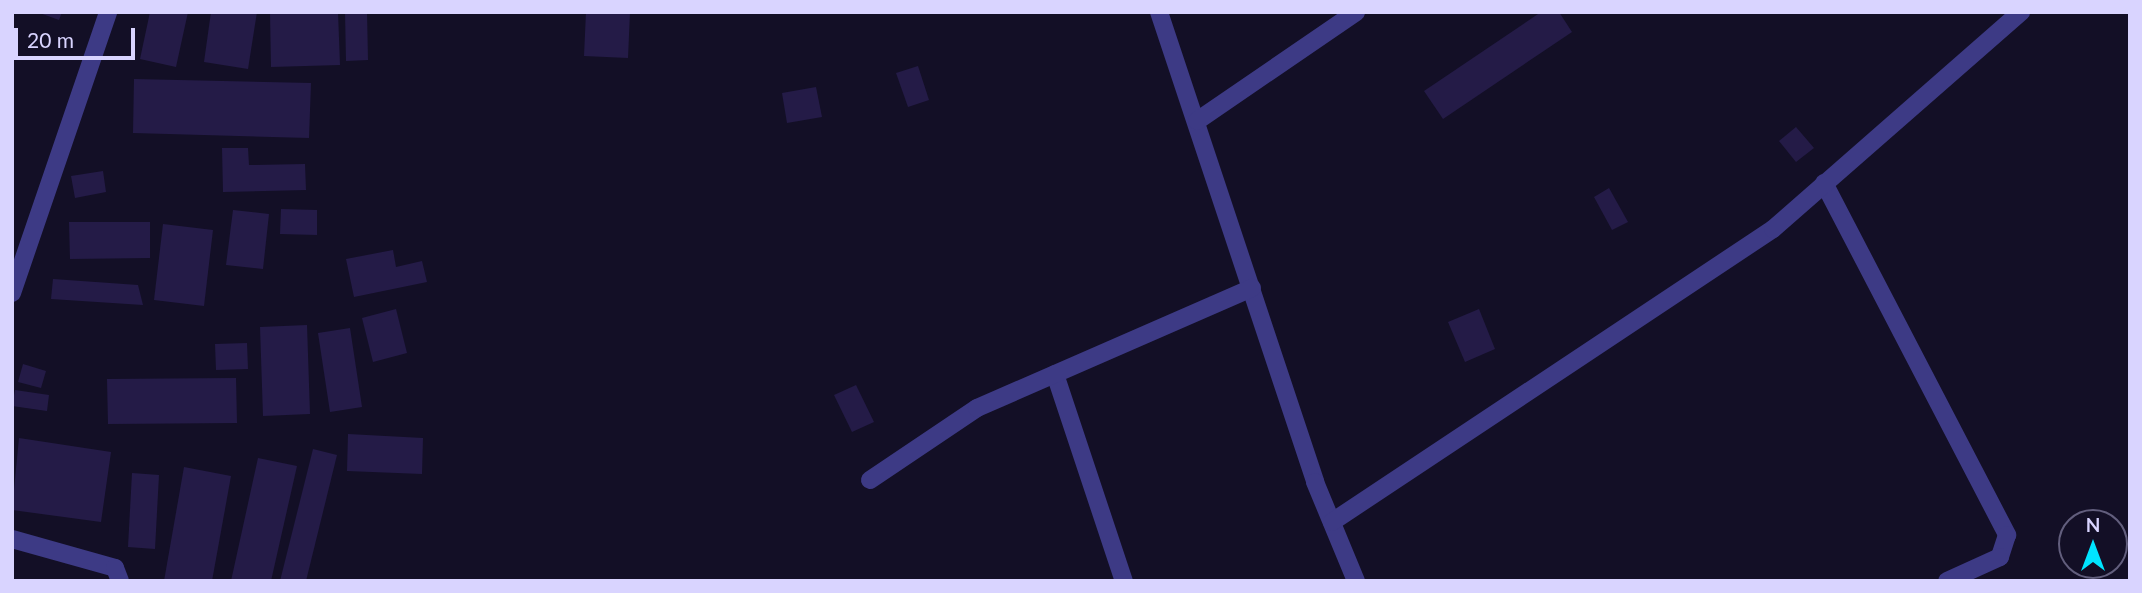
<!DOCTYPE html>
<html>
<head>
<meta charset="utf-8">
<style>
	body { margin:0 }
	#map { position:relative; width:2142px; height:593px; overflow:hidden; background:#130f26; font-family:Lato,sans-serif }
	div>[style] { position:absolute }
	.building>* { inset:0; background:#241b47 }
	.street>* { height:18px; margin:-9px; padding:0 9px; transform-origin:9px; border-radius:9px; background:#3d3a85 }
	span { translate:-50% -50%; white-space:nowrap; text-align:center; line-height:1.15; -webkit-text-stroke:6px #130f26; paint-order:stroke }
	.frame { position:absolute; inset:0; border:14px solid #d9d4ff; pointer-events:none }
	.north { position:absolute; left:2058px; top:509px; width:70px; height:70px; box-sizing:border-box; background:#130f26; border:2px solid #625e7d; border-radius:50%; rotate:0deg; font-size:19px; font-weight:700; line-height:28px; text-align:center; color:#d9d4ff }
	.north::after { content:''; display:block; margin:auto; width:24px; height:32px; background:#00e5ff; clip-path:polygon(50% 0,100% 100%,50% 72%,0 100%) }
	.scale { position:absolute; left:14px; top:28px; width:121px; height:32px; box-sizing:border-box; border:4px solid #d9d4ff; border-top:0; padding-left:9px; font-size:21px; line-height:24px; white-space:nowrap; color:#d9d4ff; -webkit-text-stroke:5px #130f26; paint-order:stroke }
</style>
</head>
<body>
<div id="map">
	<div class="building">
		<div style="clip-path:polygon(37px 12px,62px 12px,59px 20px)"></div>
		<div style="clip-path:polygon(150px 12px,188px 12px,176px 67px,140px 59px)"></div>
		<div style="clip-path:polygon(211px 12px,257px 12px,248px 69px,204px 62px)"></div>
		<div style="clip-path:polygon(270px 12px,338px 12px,340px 65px,271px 67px)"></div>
		<div style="clip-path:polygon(345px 12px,367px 12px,368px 60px,346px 61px)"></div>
		<div style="clip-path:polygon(586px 12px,630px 12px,628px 58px,584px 56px)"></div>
		<div style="clip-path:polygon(1541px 12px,1559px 12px,1572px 32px,1443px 119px,1424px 91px)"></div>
		<div style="clip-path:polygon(918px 66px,929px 100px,908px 107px,896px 73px)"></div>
		<div style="clip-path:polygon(134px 79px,311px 83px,309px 138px,133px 133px)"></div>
		<div style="clip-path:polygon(816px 87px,822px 117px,787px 123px,782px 93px)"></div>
		<div style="clip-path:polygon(1796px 127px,1814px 148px,1796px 162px,1779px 141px)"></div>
		<div style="clip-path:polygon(222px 148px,248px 148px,249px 165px,305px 164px,306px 190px,223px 192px)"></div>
		<div style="clip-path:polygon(103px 171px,106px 192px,75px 198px,71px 176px)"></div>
		<div style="clip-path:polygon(1609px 188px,1628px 222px,1612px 230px,1594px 197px)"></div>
		<div style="clip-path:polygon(281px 209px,317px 210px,317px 235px,280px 234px)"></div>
		<div style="clip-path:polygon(233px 210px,269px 214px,263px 269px,226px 265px)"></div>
		<div style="clip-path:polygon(69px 222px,150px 222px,150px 258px,70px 259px)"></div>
		<div style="clip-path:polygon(163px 224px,213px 230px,204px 306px,154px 300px)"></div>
		<div style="clip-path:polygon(393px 250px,396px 267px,422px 261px,427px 282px,354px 297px,346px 259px)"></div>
		<div style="clip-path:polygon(53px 279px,138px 285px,143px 305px,51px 299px)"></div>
		<div style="clip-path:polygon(396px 309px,407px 353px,373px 362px,362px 318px)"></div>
		<div style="clip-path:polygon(1479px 309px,1495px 349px,1465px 362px,1448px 322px)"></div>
		<div style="clip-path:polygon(307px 325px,310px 414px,263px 416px,260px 327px)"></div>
		<div style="clip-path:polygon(350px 328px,362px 407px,330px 412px,318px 333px)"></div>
		<div style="clip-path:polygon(247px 343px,248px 369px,216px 370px,215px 344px)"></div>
		<div style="clip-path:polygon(23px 364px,46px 371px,41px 388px,18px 382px)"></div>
		<div style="clip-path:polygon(236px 378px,237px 423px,108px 424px,107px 379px)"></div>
		<div style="clip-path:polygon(856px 385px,874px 422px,852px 432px,834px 395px)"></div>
		<div style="clip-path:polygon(15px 390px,49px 395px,47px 411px,12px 406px)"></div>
		<div style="clip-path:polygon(348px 434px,423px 438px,422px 474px,347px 471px)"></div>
		<div style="clip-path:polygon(19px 438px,111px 452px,101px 522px,12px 510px)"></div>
		<div style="clip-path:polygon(313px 449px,337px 455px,306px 581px,280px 581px)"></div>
		<div style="clip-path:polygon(258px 458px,297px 466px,271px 581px,231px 581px)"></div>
		<div style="clip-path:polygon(184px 467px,231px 476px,212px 581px,164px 581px)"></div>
		<div style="clip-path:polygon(132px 473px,159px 475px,155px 549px,128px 547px)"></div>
	</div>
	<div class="street">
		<div style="left:1159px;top:12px;width:495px;rotate:71.6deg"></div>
		<div style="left:1315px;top:482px;width:107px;rotate:67.5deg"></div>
		<div style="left:1197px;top:121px;width:193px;rotate:-34.4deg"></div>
		<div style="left:1824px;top:183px;width:397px;rotate:62.5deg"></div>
		<div style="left:2007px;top:535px;width:23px;rotate:108deg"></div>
		<div style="left:2000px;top:557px;width:58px;rotate:155.6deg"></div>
		<div style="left:12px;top:293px;width:297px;rotate:-71.1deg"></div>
		<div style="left:1055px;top:374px;width:218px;rotate:71.6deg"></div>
		<div style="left:870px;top:480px;width:129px;rotate:-33.9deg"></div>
		<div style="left:977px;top:408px;width:300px;rotate:-23.6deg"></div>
		<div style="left:1332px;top:522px;width:529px;rotate:-33.6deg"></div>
		<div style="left:1773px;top:229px;width:330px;rotate:-41.2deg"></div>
		<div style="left:12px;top:539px;width:107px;rotate:15.7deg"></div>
		<div style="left:115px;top:568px;width:14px;rotate:69deg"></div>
	</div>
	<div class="frame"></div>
	<div class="north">N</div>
	<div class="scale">20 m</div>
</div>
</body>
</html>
